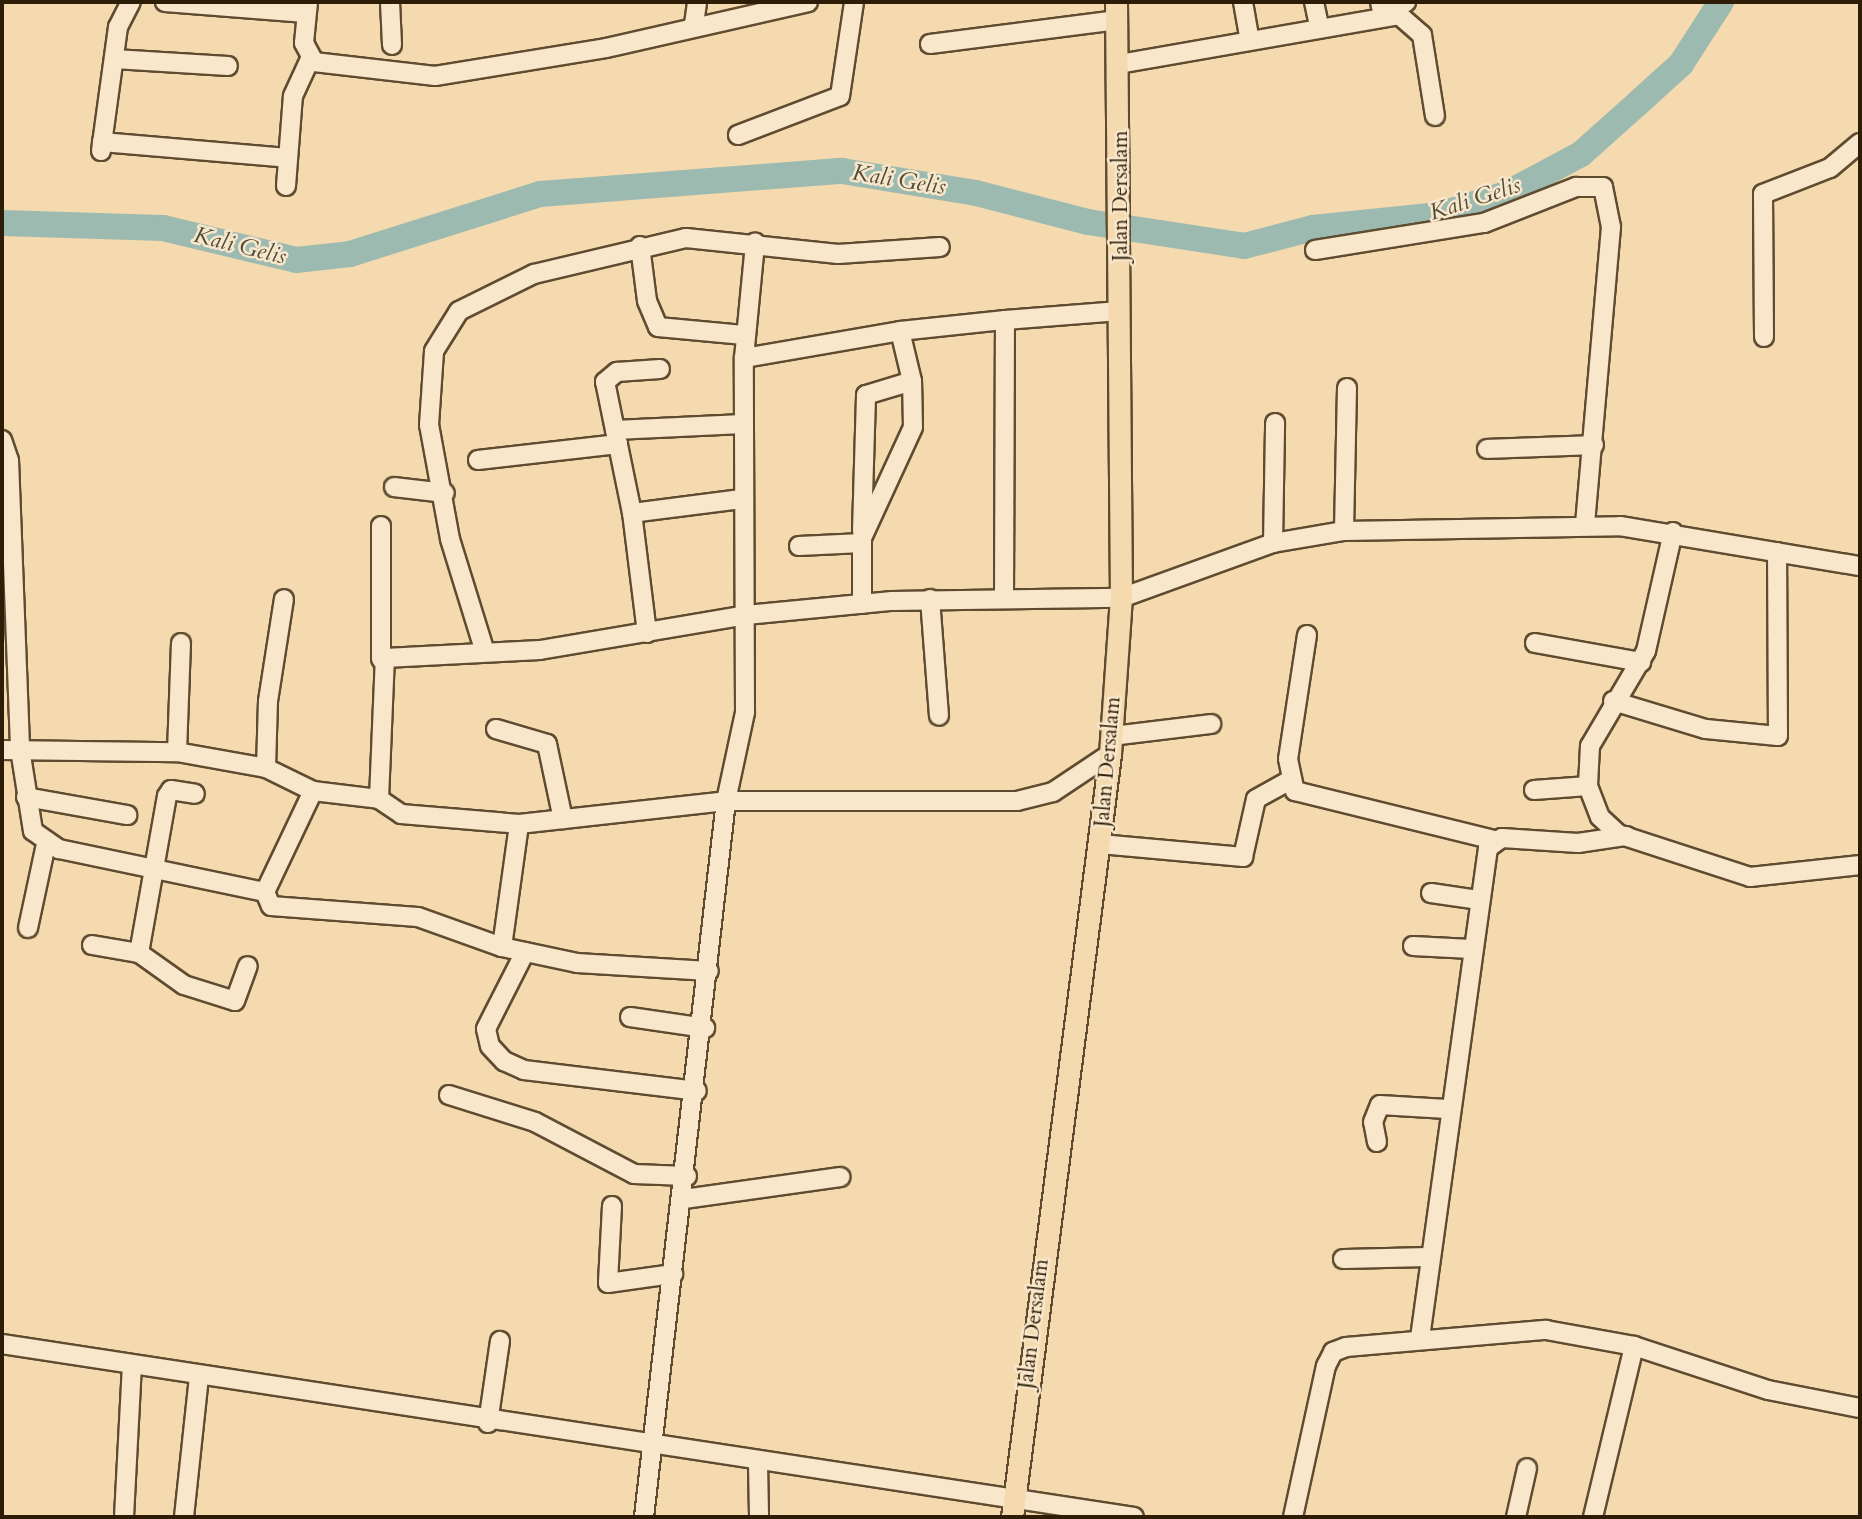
<!DOCTYPE html>
<html>
<head>
<meta charset="utf-8">
<style>
	body { margin:0 }
	#map { position:relative; width:1862px; height:1519px; overflow:hidden; background:#f5daaf; font-family:Cardo,serif }
	div>[style] { position:absolute }
	.river>* { height:26px; margin:-13px; padding:0 13px; transform-origin:13px; border-radius:13px; background:#9dbab0 }
	.roads { filter:drop-shadow(2px 0 #5f4c30) drop-shadow(-2px 0 #5f4c30) drop-shadow(0 2px #5f4c30) drop-shadow(0 -2px #5f4c30) }
	.minor>* { height:18px; margin:-9px; padding:0 9px; transform-origin:9px; border-radius:9px; background:#f8e7cb }
	.major>* { height:21px; margin:-10.5px; padding:0 10.5px; transform-origin:10.5px; border-radius:10.5px; background:#f5daaf }
	span { translate:-50% -50%; white-space:nowrap; text-align:center; line-height:1.15; -webkit-text-stroke:5px #f8e7cb; paint-order:stroke }
	.street-label { font-size:21px; color:#2d1c06 }
	.water-label { font-size:23px; color:#4f4b39; font-style:italic }
	.frame { position:absolute; inset:0; border:4px solid #2d1c06; pointer-events:none }
</style>
</head>
<body>
<div id="map">
	<div class="river">
		<div style="left:2px;top:223px;width:161px;rotate:1.8deg"></div>
		<div style="left:163px;top:228px;width:137px;rotate:13.5deg"></div>
		<div style="left:296px;top:260px;width:54px;rotate:-6.3deg"></div>
		<div style="left:350px;top:254px;width:199px;rotate:-17.5deg"></div>
		<div style="left:540px;top:194px;width:303px;rotate:-4.4deg"></div>
		<div style="left:842px;top:171px;width:136px;rotate:9.3deg"></div>
		<div style="left:976px;top:193px;width:116px;rotate:14.5deg"></div>
		<div style="left:1088px;top:222px;width:158px;rotate:8.7deg"></div>
		<div style="left:1244px;top:246px;width:71px;rotate:-14.6deg"></div>
		<div style="left:1313px;top:228px;width:127px;rotate:-5.9deg"></div>
		<div style="left:1439px;top:215px;width:70px;rotate:-17.4deg"></div>
		<div style="left:1506px;top:194px;width:85px;rotate:-28.1deg"></div>
		<div style="left:1581px;top:154px;width:76px;rotate:-41.8deg"></div>
		<div style="left:1638px;top:103px;width:58px;rotate:-42.2deg"></div>
		<div style="left:1681px;top:64px;width:74px;rotate:-57.2deg"></div>
	</div>
	<div class="roads">
		<div class="minor">
			<div style="left:165px;top:2px;width:141px;rotate:4.5deg"></div>
			<div style="left:308px;top:2px;width:41px;rotate:95.6deg"></div>
			<div style="left:304px;top:43px;width:21px;rotate:62deg"></div>
			<div style="left:314px;top:62px;width:122px;rotate:6.6deg"></div>
			<div style="left:435px;top:76px;width:173px;rotate:-9.3deg"></div>
			<div style="left:606px;top:48px;width:207px;rotate:-12.8deg"></div>
			<div style="left:390px;top:2px;width:43px;rotate:87.3deg"></div>
			<div style="left:1243px;top:2px;width:36px;rotate:80deg"></div>
			<div style="left:1314px;top:2px;width:25px;rotate:78deg"></div>
			<div style="left:1380px;top:2px;width:14px;rotate:78deg"></div>
			<div style="left:1383px;top:16px;width:27px;rotate:-31deg"></div>
			<div style="left:694px;top:24px;width:22px;rotate:-82deg"></div>
			<div style="left:930px;top:44px;width:189px;rotate:-7.3deg"></div>
			<div style="left:114px;top:59px;width:114px;rotate:3.5deg"></div>
			<div style="left:1119px;top:64px;width:284px;rotate:-9.9deg"></div>
			<div style="left:1399px;top:15px;width:30px;rotate:41deg"></div>
			<div style="left:1422px;top:35px;width:82px;rotate:80.9deg"></div>
			<div style="left:738px;top:135px;width:109px;rotate:-20.9deg"></div>
			<div style="left:840px;top:96px;width:95px;rotate:-81.5deg"></div>
			<div style="left:102px;top:142px;width:186px;rotate:4.9deg"></div>
			<div style="left:101px;top:151px;width:125px;rotate:-82.2deg"></div>
			<div style="left:118px;top:27px;width:28px;rotate:-63deg"></div>
			<div style="left:286px;top:186px;width:90px;rotate:-85.6deg"></div>
			<div style="left:293px;top:96px;width:41px;rotate:-65.3deg"></div>
			<div style="left:640px;top:246px;width:55px;rotate:82.7deg"></div>
			<div style="left:647px;top:301px;width:28px;rotate:67deg"></div>
			<div style="left:658px;top:327px;width:86px;rotate:5.3deg"></div>
			<div style="left:1315px;top:250px;width:171px;rotate:-9.1deg"></div>
			<div style="left:1484px;top:223px;width:99px;rotate:-21.4deg"></div>
			<div style="left:1576px;top:187px;width:27px"></div>
			<div style="left:1603px;top:187px;width:41px;rotate:78.7deg"></div>
			<div style="left:1611px;top:227px;width:298px;rotate:95deg"></div>
			<div style="left:1764px;top:337px;width:143px;rotate:-90.4deg"></div>
			<div style="left:1763px;top:194px;width:72px;rotate:-21.2deg"></div>
			<div style="left:1830px;top:168px;width:39px;rotate:-40deg"></div>
			<div style="left:744px;top:358px;width:158px;rotate:-9.8deg"></div>
			<div style="left:615px;top:430px;width:128px;rotate:-2.7deg"></div>
			<div style="left:2px;top:440px;width:21px;rotate:71deg"></div>
			<div style="left:9px;top:460px;width:289px;rotate:87.8deg"></div>
			<div style="left:20px;top:749px;width:83px;rotate:81deg"></div>
			<div style="left:33px;top:831px;width:32px;rotate:35deg"></div>
			<div style="left:59px;top:849px;width:210px;rotate:11.8deg"></div>
			<div style="left:1487px;top:449px;width:107px;rotate:-2.1deg"></div>
			<div style="left:478px;top:460px;width:141px;rotate:-6.5deg"></div>
			<div style="left:394px;top:487px;width:51px;rotate:6.7deg"></div>
			<div style="left:632px;top:513px;width:111px;rotate:-7.3deg"></div>
			<div style="left:381px;top:526px;width:133px;rotate:90deg"></div>
			<div style="left:862px;top:531px;width:136px;rotate:-88.3deg"></div>
			<div style="left:866px;top:395px;width:48px;rotate:-16.9deg"></div>
			<div style="left:1344px;top:531px;width:143px;rotate:-88.8deg"></div>
			<div style="left:1673px;top:532px;width:122px;rotate:102.8deg"></div>
			<div style="left:1646px;top:651px;width:110px;rotate:120.5deg"></div>
			<div style="left:1590px;top:746px;width:40px;rotate:92.9deg"></div>
			<div style="left:1588px;top:786px;width:33px;rotate:69deg"></div>
			<div style="left:1600px;top:817px;width:25px;rotate:43deg"></div>
			<div style="left:1618px;top:834px;width:139px;rotate:18deg"></div>
			<div style="left:1750px;top:877px;width:111px;rotate:-6.2deg"></div>
			<div style="left:1273px;top:543px;width:120px;rotate:-89deg"></div>
			<div style="left:799px;top:546px;width:63px;rotate:-2.7deg"></div>
			<div style="left:930px;top:599px;width:117px;rotate:85.6deg"></div>
			<div style="left:1004px;top:599px;width:279px;rotate:-89.8deg"></div>
			<div style="left:1005px;top:320px;width:115px;rotate:-4.5deg"></div>
			<div style="left:862px;top:604px;width:66px;rotate:-90deg"></div>
			<div style="left:862px;top:538px;width:122px;rotate:-65.3deg"></div>
			<div style="left:913px;top:427px;width:46px;rotate:-91.2deg"></div>
			<div style="left:912px;top:381px;width:51px;rotate:-103.5deg"></div>
			<div style="left:900px;top:331px;width:106px;rotate:-6deg"></div>
			<div style="left:647px;top:633px;width:121px;rotate:-97.1deg"></div>
			<div style="left:632px;top:513px;width:134px;rotate:-101.6deg"></div>
			<div style="left:605px;top:382px;width:16px;rotate:-40deg"></div>
			<div style="left:617px;top:372px;width:43px;rotate:-4deg"></div>
			<div style="left:1307px;top:635px;width:125px;rotate:98.7deg"></div>
			<div style="left:1288px;top:759px;width:33px;rotate:78deg"></div>
			<div style="left:1295px;top:791px;width:205px;rotate:13.8deg"></div>
			<div style="left:1535px;top:643px;width:108px;rotate:10.2deg"></div>
			<div style="left:484px;top:649px;width:115px;rotate:-107.2deg"></div>
			<div style="left:450px;top:539px;width:116px;rotate:-100.4deg"></div>
			<div style="left:429px;top:425px;width:74px;rotate:-86.1deg"></div>
			<div style="left:434px;top:351px;width:47px;rotate:-58deg"></div>
			<div style="left:459px;top:311px;width:84px;rotate:-26.3deg"></div>
			<div style="left:534px;top:274px;width:156px;rotate:-13.3deg"></div>
			<div style="left:686px;top:238px;width:153px;rotate:6deg"></div>
			<div style="left:838px;top:254px;width:102px;rotate:-3.9deg"></div>
			<div style="left:1613px;top:701px;width:97px;rotate:16.8deg"></div>
			<div style="left:1706px;top:729px;width:72px;rotate:5.6deg"></div>
			<div style="left:1778px;top:736px;width:184px;rotate:-90.3deg"></div>
			<div style="left:496px;top:729px;width:53px;rotate:16.4deg"></div>
			<div style="left:547px;top:744px;width:77px;rotate:78deg"></div>
			<div style="left:1112px;top:736px;width:100px;rotate:-6.9deg"></div>
			<div style="left:2px;top:750px;width:175px;rotate:0.7deg"></div>
			<div style="left:177px;top:752px;width:90px;rotate:10.2deg"></div>
			<div style="left:266px;top:768px;width:52px;rotate:26.1deg"></div>
			<div style="left:313px;top:791px;width:66px;rotate:6.9deg"></div>
			<div style="left:379px;top:799px;width:27px;rotate:34deg"></div>
			<div style="left:401px;top:814px;width:118px;rotate:4.8deg"></div>
			<div style="left:519px;top:824px;width:208px;rotate:-6.3deg"></div>
			<div style="left:726px;top:801px;width:291px"></div>
			<div style="left:1017px;top:801px;width:37px;rotate:-14deg"></div>
			<div style="left:1053px;top:792px;width:69px;rotate:-33.7deg"></div>
			<div style="left:177px;top:752px;width:109px;rotate:-87.9deg"></div>
			<div style="left:266px;top:768px;width:67px;rotate:-88.3deg"></div>
			<div style="left:268px;top:701px;width:103px;rotate:-81.1deg"></div>
			<div style="left:1534px;top:790px;width:54px;rotate:-4.2deg"></div>
			<div style="left:313px;top:791px;width:112px;rotate:115.4deg"></div>
			<div style="left:265px;top:892px;width:15px;rotate:67deg"></div>
			<div style="left:271px;top:906px;width:147px;rotate:4.3deg"></div>
			<div style="left:418px;top:917px;width:89px;rotate:19.7deg"></div>
			<div style="left:502px;top:947px;width:77px;rotate:12deg"></div>
			<div style="left:577px;top:963px;width:132px;rotate:3.5deg"></div>
			<div style="left:26px;top:797px;width:103px;rotate:10.1deg"></div>
			<div style="left:379px;top:799px;width:141px;rotate:-87.6deg"></div>
			<div style="left:385px;top:658px;width:155px;rotate:-3deg"></div>
			<div style="left:540px;top:650px;width:209px;rotate:-9.6deg"></div>
			<div style="left:746px;top:615px;width:147px;rotate:-5.5deg"></div>
			<div style="left:892px;top:601px;width:229px;rotate:-0.8deg"></div>
			<div style="left:1121px;top:598px;width:162px;rotate:-19.9deg"></div>
			<div style="left:1273px;top:543px;width:72px;rotate:-9.6deg"></div>
			<div style="left:1344px;top:531px;width:276px;rotate:-1deg"></div>
			<div style="left:1620px;top:526px;width:243px;rotate:9.5deg"></div>
			<div style="left:1100px;top:844px;width:144px;rotate:5.2deg"></div>
			<div style="left:1243px;top:857px;width:59px;rotate:-77.4deg"></div>
			<div style="left:1256px;top:799px;width:38px;rotate:-29deg"></div>
			<div style="left:1431px;top:893px;width:49px;rotate:8.3deg"></div>
			<div style="left:28px;top:928px;width:86px;rotate:-77.9deg"></div>
			<div style="left:92px;top:945px;width:48px;rotate:9.7deg"></div>
			<div style="left:139px;top:953px;width:55px;rotate:35.4deg"></div>
			<div style="left:184px;top:985px;width:53px;rotate:17.4deg"></div>
			<div style="left:235px;top:1001px;width:37px;rotate:-70deg"></div>
			<div style="left:1413px;top:946px;width:58px;rotate:3deg"></div>
			<div style="left:502px;top:947px;width:124px;rotate:-82.1deg"></div>
			<div style="left:525px;top:952px;width:86px;rotate:116.9deg"></div>
			<div style="left:486px;top:1029px;width:17px;rotate:77deg"></div>
			<div style="left:490px;top:1046px;width:21px;rotate:47deg"></div>
			<div style="left:504px;top:1061px;width:22px;rotate:24deg"></div>
			<div style="left:524px;top:1070px;width:174px;rotate:6.9deg"></div>
			<div style="left:139px;top:953px;width:159px;rotate:-79.9deg"></div>
			<div style="left:167px;top:796px;width:7px;rotate:-56deg"></div>
			<div style="left:171px;top:790px;width:24px;rotate:9deg"></div>
			<div style="left:630px;top:1017px;width:76px;rotate:8.3deg"></div>
			<div style="left:449px;top:1095px;width:90px;rotate:17.4deg"></div>
			<div style="left:535px;top:1122px;width:112px;rotate:27.7deg"></div>
			<div style="left:634px;top:1174px;width:53px;rotate:2.2deg"></div>
			<div style="left:1377px;top:1142px;width:20px;rotate:-101deg"></div>
			<div style="left:1373px;top:1122px;width:18px;rotate:-68deg"></div>
			<div style="left:1380px;top:1105px;width:67px;rotate:3.4deg"></div>
			<div style="left:684px;top:1199px;width:158px;rotate:-8deg"></div>
			<div style="left:612px;top:1206px;width:77px;rotate:93deg"></div>
			<div style="left:608px;top:1283px;width:66px;rotate:-7.9deg"></div>
			<div style="left:1343px;top:1259px;width:86px;rotate:-1.3deg"></div>
			<div style="left:1420px;top:1338px;width:495px;rotate:-82.1deg"></div>
			<div style="left:1488px;top:848px;width:17px;rotate:-36deg"></div>
			<div style="left:1502px;top:838px;width:76px;rotate:3.8deg"></div>
			<div style="left:1578px;top:843px;width:49px;rotate:-8.3deg"></div>
			<div style="left:2px;top:1344px;width:1145px;rotate:8.69deg"></div>
			<div style="left:488px;top:1423px;width:83px;rotate:-81.7deg"></div>
			<div style="left:758px;top:1463px;width:54px;rotate:88.9deg"></div>
			<div style="left:124px;top:1517px;width:151px;rotate:-87deg"></div>
			<div style="left:184px;top:1517px;width:142px;rotate:-83.9deg"></div>
			<div style="left:644px;top:1517px;width:721px;rotate:-83.47deg"></div>
			<div style="left:726px;top:801px;width:91px;rotate:-77.9deg"></div>
			<div style="left:745px;top:712px;width:354px;rotate:-90.2deg"></div>
			<div style="left:744px;top:358px;width:116px;rotate:-84.5deg"></div>
			<div style="left:1293px;top:1517px;width:155px;rotate:-77.7deg"></div>
			<div style="left:1326px;top:1366px;width:16px;rotate:-63deg"></div>
			<div style="left:1333px;top:1352px;width:14px;rotate:-21deg"></div>
			<div style="left:1346px;top:1347px;width:201px;rotate:-4.9deg"></div>
			<div style="left:1546px;top:1330px;width:89px;rotate:10.3deg"></div>
			<div style="left:1634px;top:1346px;width:141px;rotate:18.2deg"></div>
			<div style="left:1768px;top:1390px;width:94px;rotate:11.1deg"></div>
			<div style="left:1516px;top:1517px;width:50px;rotate:-77.3deg"></div>
			<div style="left:1593px;top:1517px;width:176px;rotate:-76.5deg"></div>
		</div>
		<div class="major">
			<div style="left:1012px;top:1517px;width:769px;rotate:-82.68deg"></div>
			<div style="left:1110px;top:754px;width:156px;rotate:-86deg"></div>
			<div style="left:1121px;top:598px;width:596px;rotate:-90.48deg"></div>
		</div>
	</div>
	<div class="street-label">
		<span style="left:1121px;top:196px;rotate:-90deg">Jalan Dersalam</span>
		<span style="left:1108px;top:762px;rotate:-85deg">Jalan Dersalam</span>
		<span style="left:1034px;top:1324px;rotate:-83deg">Jalan Dersalam</span>
	</div>
	<div class="water-label">
		<span style="left:899px;top:180px;rotate:9deg">Kali Gelis</span>
		<span style="left:1475px;top:199px;rotate:-18deg">Kali Gelis</span>
		<span style="left:240px;top:246px;rotate:14deg">Kali Gelis</span>
	</div>
	<div class="frame"></div>
</div>
</body>
</html>
